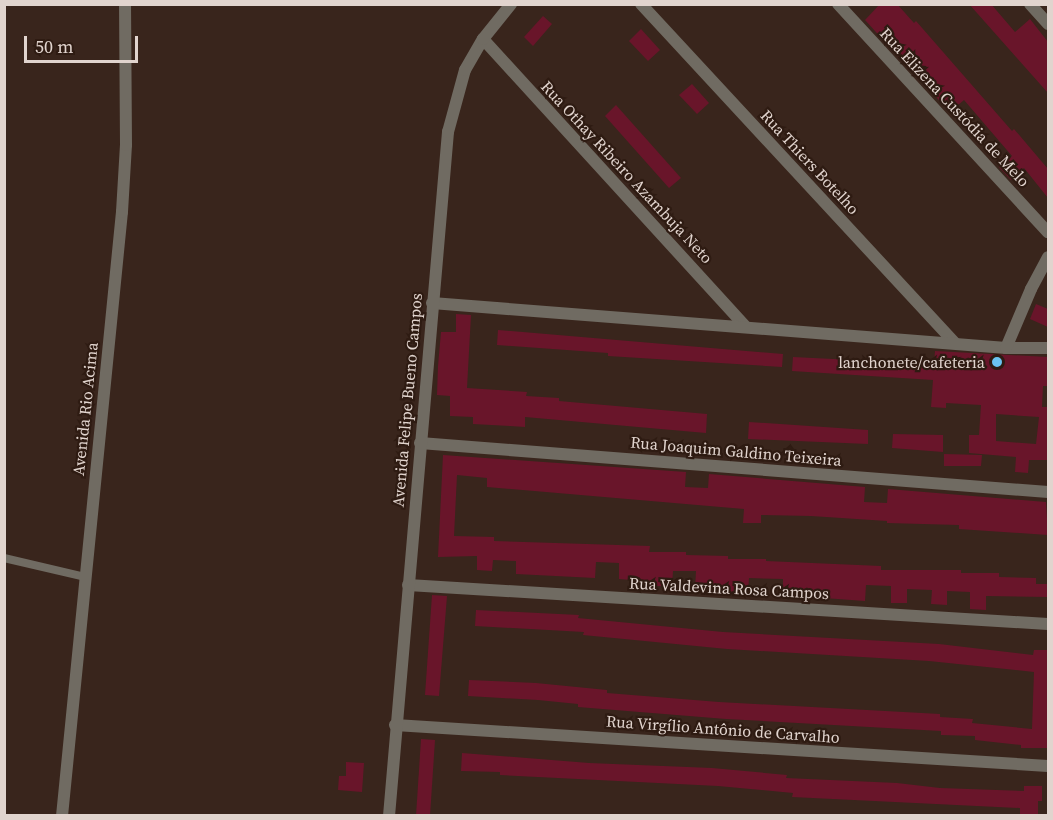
<!DOCTYPE html>
<html>
<head>
<meta charset="utf-8">
<style>
	body { margin:0 }
	#map { position:relative; width:1053px; height:820px; overflow:hidden; background:#39251c; font-family:"Source Serif 4",serif }
	div>[style] { position:absolute }
	.building>* { inset:0; background:#69152a }
	.service>* { height:8px; margin:-4px; padding:0 4px; transform-origin:4px; border-radius:4px; background:#706b62 }
	.minor>* { height:12px; margin:-6px; padding:0 6px; transform-origin:6px; border-radius:6px; background:#706b62 }
	.dots>* { width:16px; height:16px; translate:-50% -50%; box-sizing:border-box; border:3px solid #2e1b12; border-radius:50% }
	span { translate:-50% -50%; white-space:nowrap; text-align:center; line-height:1.15; -webkit-text-stroke:4.5px #2e1b12; paint-order:stroke }
	.street-label { font-size:16px; color:#e1d4ce }
	.poi-label { font-size:16px; color:#e1d4ce }
	.right { translate:-100% -50%; text-align:right }
	.frame { position:absolute; inset:0; border:6px solid #e1d4ce; pointer-events:none }
	.scale { position:absolute; left:24px; top:36px; width:114px; height:27px; box-sizing:border-box; border:3px solid #e1d4ce; border-top:0; padding-left:8px; font-size:18px; line-height:21px; white-space:nowrap; color:#e1d4ce; -webkit-text-stroke:4px #2e1b12; paint-order:stroke }
</style>
</head>
<body>
<div id="map">
	<div class="building">
		<div style="clip-path:polygon(880px 4px,897px 4px,914px 23px,916px 21px,1012px 131px,1014px 129px,1048px 169px,1048px 198px,1024px 168px,1011px 180px,999px 167px,1012px 156px,964px 100px,950px 112px,875px 31px,865px 20px)"></div>
		<div style="clip-path:polygon(969px 4px,991px 4px,1015px 32px,1030px 19px,1048px 42px,1048px 93px)"></div>
		<div style="clip-path:polygon(543px 16px,552px 24px,533px 46px,524px 37px)"></div>
		<div style="clip-path:polygon(641px 29px,660px 50px,648px 61px,629px 41px)"></div>
		<div style="clip-path:polygon(692px 84px,709px 103px,697px 114px,679px 95px)"></div>
		<div style="clip-path:polygon(616px 105px,681px 178px,669px 188px,605px 116px)"></div>
		<div style="clip-path:polygon(1036px 304px,1048px 309px,1048px 327px,1030px 319px)"></div>
		<div style="clip-path:polygon(456px 314px,471px 315px,467px 388px,527px 392px,526px 396px,559px 398px,559px 401px,707px 414px,706px 433px,525px 417px,525px 427px,510px 426px,473px 424px,473px 417px,450px 416px,450px 396px,437px 395px,438px 366px,441px 332px,456px 332px)"></div>
		<div style="clip-path:polygon(498px 330px,783px 354px,782px 367px,608px 356px,608px 353px,497px 345px)"></div>
		<div style="clip-path:polygon(evenodd,935px 351px,1048px 357px,1048px 386px,1043px 386px,1042px 407px,1048px 407px,1048px 460px,1029px 460px,1028px 473px,1015px 472px,1016px 457px,969px 453px,969px 435px,979px 435px,981px 405px,946px 403px,946px 408px,931px 407px,933px 380px,792px 371px,793px 357px,934px 364px,935px 351px,996px 414px,1039px 417px,1036px 444px,996px 441px,996px 414px)"></div>
		<div style="clip-path:polygon(749px 422px,868px 430px,868px 444px,748px 439px)"></div>
		<div style="clip-path:polygon(893px 434px,943px 435px,943px 452px,892px 448px)"></div>
		<div style="clip-path:polygon(944px 454px,982px 455px,981px 466px,944px 466px)"></div>
		<div style="clip-path:polygon(443px 455px,686px 472px,685px 487px,708px 488px,709px 474px,865px 487px,864px 502px,887px 503px,888px 489px,1046px 502px,1048px 535px,959px 529px,959px 525px,887px 523px,887px 521px,811px 516px,761px 515px,761px 523px,743px 523px,744px 509px,487px 487px,487px 478px,457px 475px,454px 536px,494px 537px,494px 541px,650px 546px,649px 552px,686px 552px,686px 555px,728px 556px,728px 559px,766px 559px,766px 561px,881px 566px,881px 570px,961px 570px,961px 573px,999px 573px,999px 577px,1036px 578px,1036px 584px,1048px 584px,1048px 597px,986px 596px,986px 610px,970px 609px,970px 592px,947px 591px,947px 605px,931px 604px,932px 590px,907px 589px,907px 603px,891px 603px,891px 586px,866px 585px,865px 601px,783px 595px,783px 579px,749px 578px,748px 593px,695px 589px,696px 571px,673px 571px,672px 586px,657px 586px,657px 582px,619px 579px,619px 563px,596px 562px,595px 578px,516px 574px,516px 561px,493px 560px,492px 571px,477px 570px,477px 556px,438px 557px)"></div>
		<div style="clip-path:polygon(432px 595px,447px 596px,439px 696px,425px 695px)"></div>
		<div style="clip-path:polygon(476px 610px,579px 615px,578px 618px,723px 632px,939px 644px,1033px 655px,1034px 650px,1048px 650px,1048px 748px,1021px 748px,1021px 745px,975px 740px,975px 736px,941px 735px,941px 731px,726px 719px,578px 707px,578px 704px,538px 700px,468px 696px,469px 680px,536px 683px,607px 690px,607px 693px,719px 702px,940px 714px,940px 717px,973px 719px,972px 723px,1032px 729px,1034px 672px,929px 661px,727px 649px,583px 635px,584px 632px,475px 626px)"></div>
		<div style="clip-path:polygon(421px 739px,435px 740px,430px 816px,416px 816px)"></div>
		<div style="clip-path:polygon(462px 753px,589px 763px,712px 768px,787px 775px,786px 778px,897px 783px,940px 788px,1024px 791px,1024px 786px,1042px 786px,1042px 801px,1038px 801px,1038px 816px,1020px 816px,1020px 808px,792px 797px,793px 793px,718px 786px,500px 775px,500px 772px,461px 771px)"></div>
		<div style="clip-path:polygon(346px 762px,364px 763px,362px 792px,338px 790px,339px 776px,346px 776px)"></div>
	</div>
	<div class="service">
		<div style="left:4px;top:558px;width:83px;rotate:13.2deg"></div>
	</div>
	<div class="minor">
		<div style="left:641px;top:4px;width:462px;rotate:47.2deg"></div>
		<div style="left:838px;top:4px;width:310px;rotate:47.4deg"></div>
		<div style="left:1030px;top:4px;width:27px;rotate:48deg"></div>
		<div style="left:483px;top:39px;width:390px;rotate:47.6deg"></div>
		<div style="left:432px;top:303px;width:576px;rotate:4.48deg"></div>
		<div style="left:1006px;top:348px;width:42px"></div>
		<div style="left:1006px;top:348px;width:64px;rotate:-67deg"></div>
		<div style="left:1031px;top:289px;width:36px;rotate:-62deg"></div>
		<div style="left:420px;top:443px;width:630px;rotate:4.46deg"></div>
		<div style="left:408px;top:585px;width:641px;rotate:3.49deg"></div>
		<div style="left:395px;top:725px;width:654px;rotate:3.59deg"></div>
		<div style="left:62px;top:816px;width:607px;rotate:-84.33deg"></div>
		<div style="left:122px;top:212px;width:67px;rotate:-86.6deg"></div>
		<div style="left:126px;top:145px;width:141px;rotate:-90.4deg"></div>
		<div style="left:389px;top:816px;width:687px;rotate:-85.07deg"></div>
		<div style="left:448px;top:132px;width:64px;rotate:-74.7deg"></div>
		<div style="left:465px;top:70px;width:36px;rotate:-60deg"></div>
		<div style="left:483px;top:39px;width:45px;rotate:-51.3deg"></div>
	</div>
	<div class="dots">
		<div style="left:997px;top:362px;background:#6ac3f1"></div>
	</div>
	<div class="street-label">
		<span style="left:955px;top:107px;rotate:47deg">Rua Elizena Custódia de Melo</span>
		<span style="left:810px;top:162px;rotate:47deg">Rua Thiers Botelho</span>
		<span style="left:627px;top:172px;rotate:47deg">Rua Othay Ribeiro Azambuja Neto</span>
		<span style="left:407px;top:400px;rotate:-85deg">Avenida Felipe Bueno Campos</span>
		<span style="left:85px;top:409px;rotate:-84deg">Avenida Rio Acima</span>
		<span style="left:736px;top:451px;rotate:5deg">Rua Joaquim Galdino Teixeira</span>
		<span style="left:729px;top:588px;rotate:3deg">Rua Valdevina Rosa Campos</span>
		<span style="left:723px;top:729px;rotate:4deg">Rua Virgílio Antônio de Carvalho</span>
	</div>
	<div class="poi-label">
		<span class="right" style="left:985px;top:362px">lanchonete/cafeteria</span>
	</div>
	<div class="frame"></div>
	<div class="scale">50 m</div>
</div>
</body>
</html>
